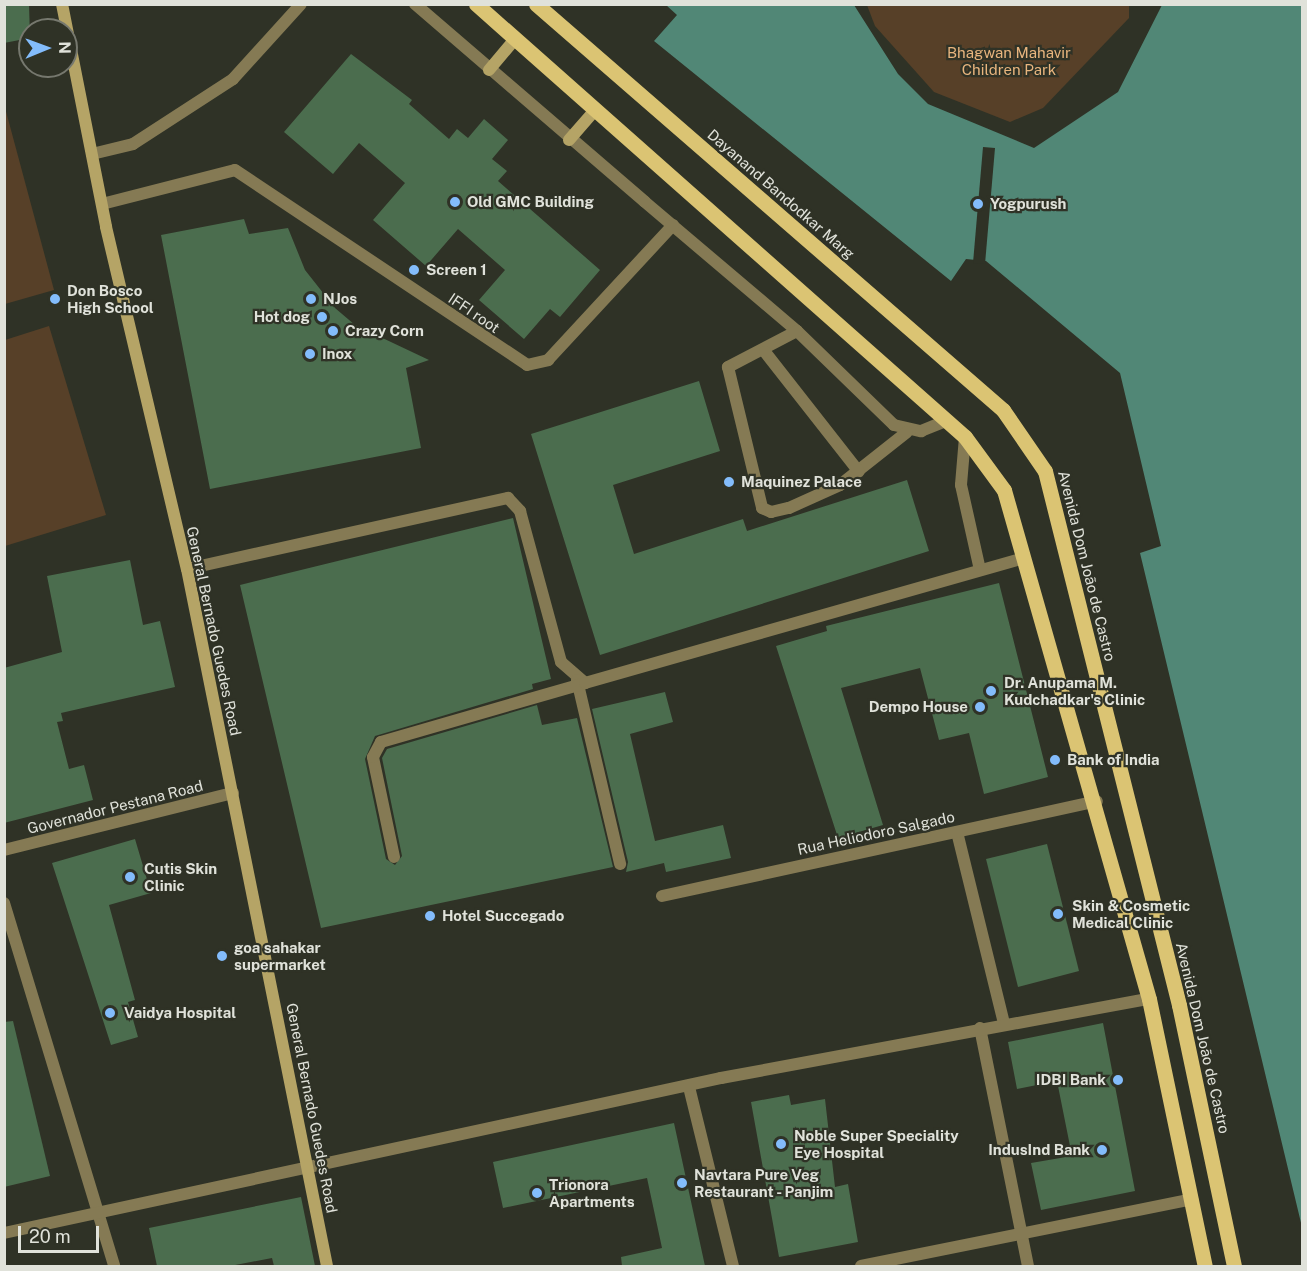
<!DOCTYPE html>
<html>
<head>
<meta charset="utf-8">
<style>
	body { margin:0 }
	#map { position:relative; width:1307px; height:1271px; overflow:hidden; background:#2f3226; font-family:"Public Sans",sans-serif }
	div>[style] { position:absolute }
	.green>* { inset:0; background:#574028 }
	.water>* { inset:0; background:#518776 }
	.pier>* { inset:0; background:#2f3226 }
	.building>* { inset:0; background:#4b6d4e }
	.lane>* { height:12px; margin:-6px; padding:0 6px; transform-origin:6px; border-radius:6px; background:#857a54 }
	.street>* { height:12px; margin:-6px; padding:0 6px; transform-origin:6px; border-radius:6px; background:#857a54 }
	.secondary>* { height:12px; margin:-6px; padding:0 6px; transform-origin:6px; border-radius:6px; background:#b5a466 }
	.primary>* { height:15px; margin:-7.5px; padding:0 7.5px; transform-origin:7.5px; border-radius:7.5px; background:#dbc473 }
	.dots>* { width:16px; height:16px; translate:-50% -50%; box-sizing:border-box; border:3px solid #2f3226; border-radius:50% }
	span { translate:-50% -50%; white-space:nowrap; text-align:center; line-height:1.15; -webkit-text-stroke:4.5px #2f3226; paint-order:stroke }
	.park-label { font-size:15px; color:#e8b57e }
	.street-label { font-size:15px; color:#e0e2da }
	.poi-label { font-size:15px; color:#e0e2da; font-weight:700 }
	.left { translate:0 -50%; text-align:left }
	.right { translate:-100% -50%; text-align:right }
	.frame { position:absolute; inset:0; border:6px solid #e0e2da; pointer-events:none }
	.north { position:absolute; left:18px; top:18px; width:60px; height:60px; box-sizing:border-box; background:#2f3226; border:2px solid #76786e; border-radius:50%; rotate:89deg; font-size:16px; font-weight:700; line-height:24px; text-align:center; color:#e0e2da }
	.north::after { content:''; display:block; margin:auto; width:21px; height:27px; background:#83bcfb; clip-path:polygon(50% 0,100% 100%,50% 72%,0 100%) }
	.scale { position:absolute; left:18px; top:1226px; width:81px; height:27px; box-sizing:border-box; border:3px solid #e0e2da; border-top:0; padding-left:8px; font-size:18px; line-height:21px; white-space:nowrap; color:#e0e2da; -webkit-text-stroke:4px #2f3226; paint-order:stroke }
</style>
</head>
<body>
<div id="map">
	<div class="green">
		<div style="clip-path:polygon(867px 5px,1129px 5px,1129px 18px,1043px 108px,1010px 122px,934px 92px,875px 26px)"></div>
		<div style="clip-path:polygon(4px 104px,54px 290px,5px 304px,4px 304px)"></div>
		<div style="clip-path:polygon(49px 326px,106px 515px,5px 546px,5px 340px)"></div>
	</div>
	<div class="water">
		<div style="clip-path:polygon(666px 5px,854px 5px,898px 74px,928px 104px,1034px 148px,1118px 92px,1162px 5px,1302px 5px,1302px 1227px,1140px 553px,1161px 546px,1120px 373px,986px 261px,966px 259px,951px 281px,654px 41px,677px 15px)"></div>
	</div>
	<div class="pier">
		<div style="clip-path:polygon(983px 147px,995px 148px,985px 264px,973px 263px)"></div>
	</div>
	<div class="building">
		<div style="clip-path:polygon(4px 4px,29px 4px,30px 38px,4px 43px)"></div>
		<div style="clip-path:polygon(351px 54px,412px 100px,409px 104px,449px 139px,457px 129px,468px 138px,484px 119px,508px 140px,492px 159px,507px 171px,498px 181px,600px 270px,560px 317px,550px 309px,524px 339px,479px 300px,505px 270px,458px 229px,426px 266px,373px 220px,405px 183px,359px 143px,333px 174px,284px 132px)"></div>
		<div style="clip-path:polygon(244px 219px,249px 234px,288px 228px,305px 270px,335px 308px,355px 325px,429px 360px,406px 368px,421px 448px,210px 489px,161px 235px)"></div>
		<div style="clip-path:polygon(699px 381px,720px 451px,613px 485px,634px 554px,743px 519px,747px 531px,907px 480px,929px 551px,600px 655px,531px 434px)"></div>
		<div style="clip-path:polygon(513px 518px,551px 679px,532px 684px,533px 689px,375px 736px,365px 759px,386px 859px,395px 865px,402px 856px,382px 758px,387px 749px,537px 705px,542px 725px,577px 718px,613px 867px,321px 928px,240px 585px)"></div>
		<div style="clip-path:polygon(130px 560px,143px 625px,160px 621px,175px 687px,61px 713px,63px 721px,57px 722px,69px 769px,84px 765px,93px 800px,4px 823px,4px 668px,62px 652px,47px 576px)"></div>
		<div style="clip-path:polygon(999px 583px,1048px 777px,984px 794px,969px 733px,939px 740px,920px 668px,841px 688px,883px 825px,838px 838px,776px 646px,827px 631px,826px 626px)"></div>
		<div style="clip-path:polygon(665px 692px,673px 722px,630px 734px,655px 841px,723px 825px,731px 858px,666px 872px,664px 863px,626px 872px,628px 862px,592px 709px)"></div>
		<div style="clip-path:polygon(135px 839px,151px 893px,109px 905px,135px 1000px,128px 1002px,138px 1037px,111px 1045px,52px 863px)"></div>
		<div style="clip-path:polygon(1047px 844px,1079px 971px,1018px 987px,986px 859px)"></div>
		<div style="clip-path:polygon(13px 1021px,50px 1176px,4px 1187px,4px 1022px)"></div>
		<div style="clip-path:polygon(1103px 1023px,1135px 1191px,1041px 1210px,1031px 1163px,1072px 1156px,1057px 1081px,1017px 1089px,1008px 1042px)"></div>
		<div style="clip-path:polygon(789px 1095px,791px 1105px,825px 1099px,835px 1187px,848px 1184px,858px 1242px,779px 1257px,751px 1102px)"></div>
		<div style="clip-path:polygon(674px 1123px,705px 1266px,622px 1266px,621px 1257px,662px 1248px,647px 1178px,503px 1208px,493px 1162px)"></div>
		<div style="clip-path:polygon(301px 1197px,315px 1266px,274px 1266px,272px 1258px,230px 1266px,157px 1266px,149px 1228px)"></div>
	</div>
	<div class="lane">
		<div style="left:92px;top:154px;width:42px;rotate:-13.7deg"></div>
		<div style="left:133px;top:144px;width:119px;rotate:-33deg"></div>
		<div style="left:233px;top:79px;width:101px;rotate:-47.8deg"></div>
		<div style="left:645px;top:202px;width:199px;rotate:40.3deg"></div>
		<div style="left:797px;top:331px;width:135px;rotate:44.1deg"></div>
		<div style="left:894px;top:425px;width:28px;rotate:13deg"></div>
		<div style="left:921px;top:431px;width:27px;rotate:-22deg"></div>
		<div style="left:102px;top:204px;width:137px;rotate:-14.3deg"></div>
		<div style="left:235px;top:170px;width:351px;rotate:33.7deg"></div>
		<div style="left:527px;top:365px;width:22px;rotate:-13deg"></div>
		<div style="left:548px;top:360px;width:184px;rotate:-47.2deg"></div>
		<div style="left:797px;top:331px;width:78px;rotate:152.4deg"></div>
		<div style="left:728px;top:367px;width:145px;rotate:76.4deg"></div>
		<div style="left:762px;top:508px;width:10px;rotate:24deg"></div>
		<div style="left:771px;top:512px;width:18px;rotate:-13deg"></div>
		<div style="left:789px;top:508px;width:56px;rotate:-24.3deg"></div>
		<div style="left:840px;top:485px;width:85px;rotate:-38.3deg"></div>
		<div style="left:765px;top:352px;width:152px;rotate:51.9deg"></div>
		<div style="left:965px;top:437px;width:48px;rotate:94.8deg"></div>
		<div style="left:961px;top:485px;width:87px;rotate:77.4deg"></div>
		<div style="left:187px;top:569px;width:329px;rotate:-12.5deg"></div>
		<div style="left:508px;top:498px;width:18px;rotate:47deg"></div>
		<div style="left:520px;top:511px;width:156px;rotate:74.8deg"></div>
		<div style="left:561px;top:662px;width:32px;rotate:41deg"></div>
		<div style="left:577px;top:680px;width:189px;rotate:76.8deg"></div>
		<div style="left:394px;top:857px;width:102px;rotate:-101.9deg"></div>
		<div style="left:373px;top:757px;width:17px;rotate:-62deg"></div>
		<div style="left:381px;top:742px;width:212px;rotate:-16.1deg"></div>
	</div>
	<div class="street">
		<div style="left:415px;top:4px;width:303px;rotate:40.7deg"></div>
		<div style="left:585px;top:683px;width:455px;rotate:-15.9deg"></div>
		<div style="left:957px;top:832px;width:197px;rotate:76.2deg"></div>
		<div style="left:4px;top:850px;width:236px;rotate:-14deg"></div>
		<div style="left:662px;top:896px;width:445px;rotate:-12.3deg"></div>
		<div style="left:4px;top:903px;width:379px;rotate:73.1deg"></div>
		<div style="left:980px;top:1028px;width:243px;rotate:78.6deg"></div>
		<div style="left:689px;top:1087px;width:184px;rotate:76.2deg"></div>
		<div style="left:4px;top:1233px;width:734px;rotate:-12.2deg"></div>
		<div style="left:721px;top:1078px;width:435px;rotate:-10.5deg"></div>
		<div style="left:861px;top:1266px;width:338px;rotate:-11.4deg"></div>
	</div>
	<div class="secondary">
		<div style="left:62px;top:4px;width:227px;rotate:78.8deg"></div>
		<div style="left:106px;top:227px;width:351px;rotate:76.7deg"></div>
		<div style="left:187px;top:569px;width:711px;rotate:78.64deg"></div>
		<div style="left:489px;top:70px;width:40px;rotate:-50deg"></div>
		<div style="left:569px;top:140px;width:40px;rotate:-49deg"></div>
	</div>
	<div class="primary">
		<div style="left:476px;top:4px;width:653px;rotate:41.52deg"></div>
		<div style="left:965px;top:437px;width:66px;rotate:53.7deg"></div>
		<div style="left:1004px;top:490px;width:529px;rotate:74.1deg"></div>
		<div style="left:1149px;top:999px;width:273px;rotate:78.2deg"></div>
		<div style="left:536px;top:4px;width:619px;rotate:41deg"></div>
		<div style="left:1003px;top:410px;width:74px;rotate:55.5deg"></div>
		<div style="left:1045px;top:471px;width:551px;rotate:75.91deg"></div>
		<div style="left:1179px;top:1005px;width:267px;rotate:78.1deg"></div>
	</div>
	<div class="dots">
		<div style="left:455px;top:202px;background:#83bcfb"></div>
		<div style="left:978px;top:204px;background:#83bcfb"></div>
		<div style="left:414px;top:270px;background:#83bcfb"></div>
		<div style="left:55px;top:299px;background:#83bcfb"></div>
		<div style="left:311px;top:299px;background:#83bcfb"></div>
		<div style="left:322px;top:317px;background:#83bcfb"></div>
		<div style="left:333px;top:331px;background:#83bcfb"></div>
		<div style="left:310px;top:354px;background:#83bcfb"></div>
		<div style="left:729px;top:482px;background:#83bcfb"></div>
		<div style="left:991px;top:691px;background:#83bcfb"></div>
		<div style="left:980px;top:707px;background:#83bcfb"></div>
		<div style="left:1055px;top:760px;background:#83bcfb"></div>
		<div style="left:130px;top:877px;background:#83bcfb"></div>
		<div style="left:1058px;top:914px;background:#83bcfb"></div>
		<div style="left:430px;top:916px;background:#83bcfb"></div>
		<div style="left:222px;top:956px;background:#83bcfb"></div>
		<div style="left:110px;top:1013px;background:#83bcfb"></div>
		<div style="left:1118px;top:1080px;background:#83bcfb"></div>
		<div style="left:781px;top:1144px;background:#83bcfb"></div>
		<div style="left:1102px;top:1150px;background:#83bcfb"></div>
		<div style="left:682px;top:1183px;background:#83bcfb"></div>
		<div style="left:537px;top:1193px;background:#83bcfb"></div>
	</div>
	<div class="park-label">
		<span style="left:1009px;top:61px">Bhagwan Mahavir<br>Children Park</span>
	</div>
	<div class="street-label">
		<span style="left:781px;top:194px;rotate:41deg">Dayanand Bandodkar Marg</span>
		<span style="left:474px;top:313px;rotate:34deg">IFFI root</span>
		<span style="left:1087px;top:566px;rotate:76deg">Avenida Dom João de Castro</span>
		<span style="left:214px;top:631px;rotate:78deg">General Bernado Guedes Road</span>
		<span style="left:115px;top:807px;rotate:-14deg">Governador Pestana Road</span>
		<span style="left:876px;top:833px;rotate:-12deg">Rua Heliodoro Salgado</span>
		<span style="left:1203px;top:1038px;rotate:77deg">Avenida Dom João de Castro</span>
		<span style="left:312px;top:1108px;rotate:79deg">General Bernado Guedes Road</span>
	</div>
	<div class="poi-label">
		<span class="left" style="left:467px;top:202px">Old GMC Building</span>
		<span class="left" style="left:990px;top:204px">Yogpurush</span>
		<span class="left" style="left:426px;top:270px">Screen 1</span>
		<span class="left" style="left:67px;top:299px">Don Bosco<br>High School</span>
		<span class="left" style="left:323px;top:299px">NJos</span>
		<span class="right" style="left:310px;top:317px">Hot dog</span>
		<span class="left" style="left:345px;top:331px">Crazy Corn</span>
		<span class="left" style="left:322px;top:354px">Inox</span>
		<span class="left" style="left:741px;top:482px">Maquinez Palace</span>
		<span class="left" style="left:1004px;top:691px">Dr. Anupama M.<br>Kudchadkar's Clinic</span>
		<span class="right" style="left:968px;top:707px">Dempo House</span>
		<span class="left" style="left:1067px;top:760px">Bank of India</span>
		<span class="left" style="left:144px;top:877px">Cutis Skin<br>Clinic</span>
		<span class="left" style="left:1072px;top:914px">Skin &amp; Cosmetic<br>Medical Clinic</span>
		<span class="left" style="left:442px;top:916px">Hotel Succegado</span>
		<span class="left" style="left:234px;top:956px">goa sahakar<br>supermarket</span>
		<span class="left" style="left:124px;top:1013px">Vaidya Hospital</span>
		<span class="right" style="left:1106px;top:1080px">IDBI Bank</span>
		<span class="left" style="left:794px;top:1144px">Noble Super Speciality<br>Eye Hospital</span>
		<span class="right" style="left:1090px;top:1150px">IndusInd Bank</span>
		<span class="left" style="left:694px;top:1183px">Navtara Pure Veg<br>Restaurant - Panjim</span>
		<span class="left" style="left:549px;top:1193px">Trionora<br>Apartments</span>
	</div>
	<div class="frame"></div>
	<div class="north">N</div>
	<div class="scale">20 m</div>
</div>
</body>
</html>
